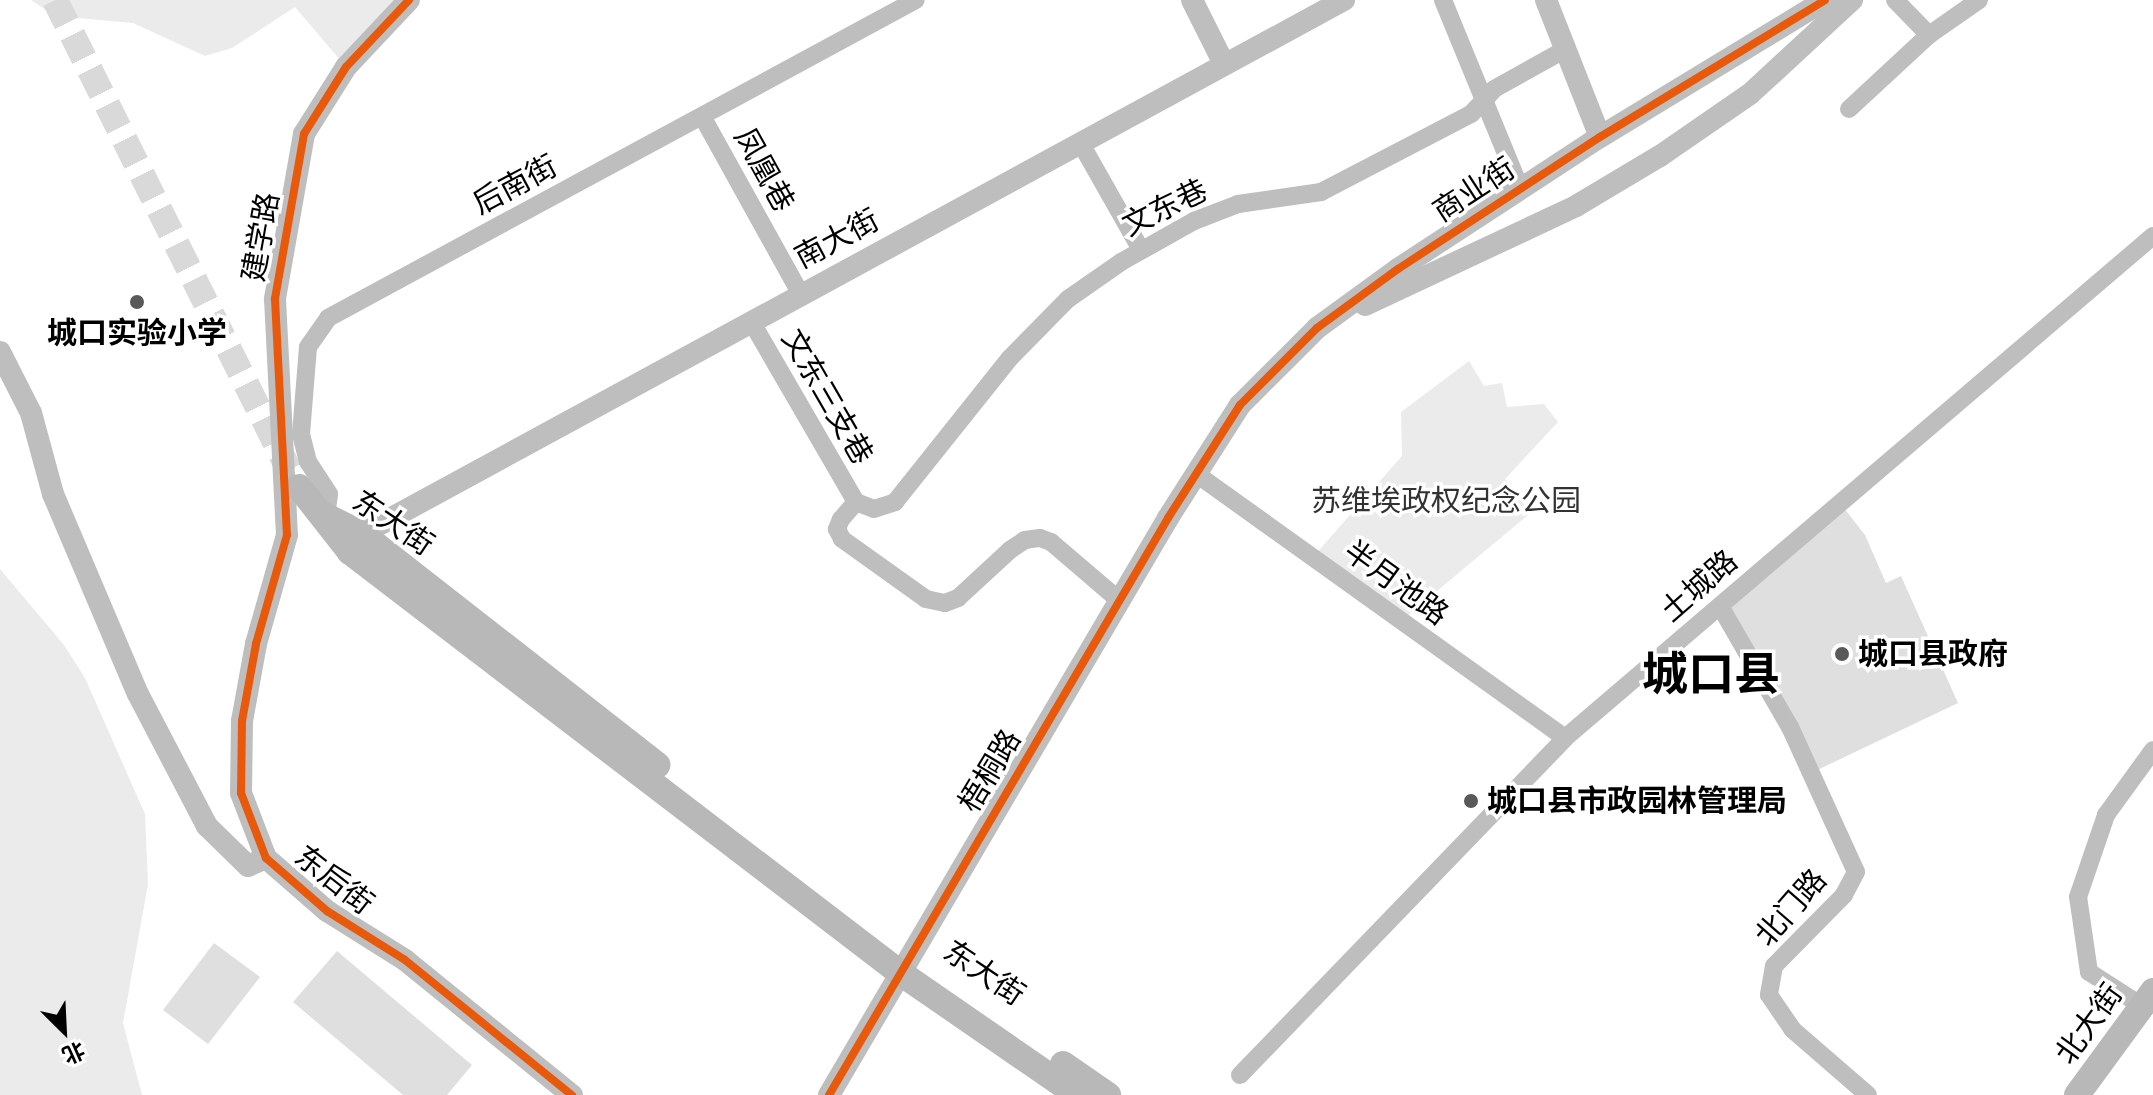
<!DOCTYPE html>
<html>
<head>
<meta charset="utf-8">
<style>
	body { margin:0 }
	#map { position:relative; width:2153px; height:1095px; overflow:hidden; background:#fff; font-family:"Space Grotesk","Noto Sans SC",sans-serif }
	div>[style] { position:absolute }
	.green>* { inset:0; background:#ebebeb }
	.building>* { inset:0; background:#dfdfdf }
	.secondary-tunnel>* { height:26px; margin-top:-13px; transform-origin:0; background:repeating-linear-gradient(90deg,#d9d9d9 0 26px,transparent 0 39px) }
	.minor>* { height:18px; margin:-9px; padding:0 9px; transform-origin:9px; border-radius:9px; background:#bebebe }
	.tertiary>* { height:22px; margin:-11px; padding:0 11px; transform-origin:11px; border-radius:11px; background:#bebebe }
	.secondary>* { height:26px; margin:-13px; padding:0 13px; transform-origin:13px; border-radius:13px; background:#b8b8b8 }
	.cycleway>* { height:8px; margin:-4px; padding:0 4px; transform-origin:4px; border-radius:4px; background:#e8590c }
	.dots>* { width:22px; height:22px; translate:-50% -50%; box-sizing:border-box; border:4px solid #fff; border-radius:50% }
	span { translate:-50% -50%; white-space:nowrap; text-align:center; line-height:1.15; -webkit-text-stroke:7px #fff; paint-order:stroke }
	.street-label { font-size:30px; color:#000 }
	.poi-label { font-size:30px; color:#000; font-weight:700 }
	.left { translate:0 -50%; text-align:left }
	.park-label { font-size:30px; color:#323232 }
	.town-label { font-size:46px; color:#000; font-weight:700 }
	.north { position:absolute; left:24px; top:991px; width:80px; height:80px; -webkit-text-stroke:6px #fff; paint-order:stroke; rotate:156deg; font-size:22px; font-weight:700; line-height:32px; text-align:center; color:#000 }
	.north::after { content:''; display:block; margin:auto; width:28px; height:36px; background:#000; clip-path:polygon(50% 0,100% 100%,50% 72%,0 100%) }
</style>
</head>
<body>
<div id="map">
	<div class="green">
		<div style="clip-path:polygon(31px 0,409px 0,346px 67px,295px 7px,232px 48px,205px 56px,133px 23px,55px 16px)"></div>
		<div style="clip-path:polygon(1469px 361px,1484px 386px,1502px 383px,1507px 407px,1544px 404px,1558px 422px,1505px 479px,1534px 510px,1401px 621px,1313px 557px,1402px 456px,1401px 412px)"></div>
		<div style="clip-path:polygon(0 569px,64px 645px,85px 678px,145px 814px,148px 884px,123px 1023px,142px 1095px,0 1095px)"></div>
	</div>
	<div class="building">
		<div style="clip-path:polygon(1840px 503px,1865px 535px,1886px 583px,1901px 576px,1958px 703px,1811px 773px,1720px 606px)"></div>
		<div style="clip-path:polygon(214px 943px,260px 977px,208px 1044px,163px 1010px)"></div>
		<div style="clip-path:polygon(337px 951px,472px 1065px,447px 1095px,403px 1095px,293px 1002px)"></div>
	</div>
	<div class="secondary-tunnel">
		<div style="left:55px;top:0;width:525px;rotate:63.53deg"></div>
	</div>
	<div class="minor">
		<div style="left:1443px;top:0;width:203px;rotate:67.7deg"></div>
		<div style="left:1895px;top:0;width:49px;rotate:45.8deg"></div>
		<div style="left:1849px;top:109px;width:109px;rotate:-42.8deg"></div>
		<div style="left:1929px;top:35px;width:61px;rotate:-35deg"></div>
		<div style="left:702px;top:116px;width:202px;rotate:61deg"></div>
		<div style="left:1080px;top:142px;width:124px;rotate:60.5deg"></div>
		<div style="left:751px;top:321px;width:209px;rotate:59.9deg"></div>
		<div style="left:1195px;top:473px;width:455px;rotate:35.6deg"></div>
		<div style="left:856px;top:502px;width:19px;rotate:21deg"></div>
		<div style="left:874px;top:509px;width:22px;rotate:-18deg"></div>
		<div style="left:895px;top:502px;width:184px;rotate:-51.4deg"></div>
		<div style="left:1010px;top:358px;width:83px;rotate:-45.5deg"></div>
		<div style="left:1068px;top:299px;width:65px;rotate:-34.9deg"></div>
		<div style="left:1121px;top:262px;width:84px;rotate:-29.3deg"></div>
		<div style="left:1194px;top:221px;width:47px;rotate:-21.1deg"></div>
		<div style="left:1238px;top:204px;width:84px;rotate:-8.2deg"></div>
		<div style="left:1321px;top:192px;width:169px;rotate:-27.5deg"></div>
		<div style="left:1471px;top:114px;width:34px;rotate:-47deg"></div>
		<div style="left:1494px;top:89px;width:82px;rotate:-29.1deg"></div>
		<div style="left:856px;top:502px;width:23px;rotate:131deg"></div>
		<div style="left:841px;top:519px;width:11px;rotate:112deg"></div>
		<div style="left:837px;top:529px;width:11px;rotate:63deg"></div>
		<div style="left:842px;top:539px;width:103px;rotate:35.5deg"></div>
		<div style="left:926px;top:599px;width:19px;rotate:12deg"></div>
		<div style="left:945px;top:603px;width:14px;rotate:-21deg"></div>
		<div style="left:958px;top:598px;width:71px;rotate:-42.7deg"></div>
		<div style="left:1010px;top:550px;width:18px;rotate:-34deg"></div>
		<div style="left:1025px;top:540px;width:15px;rotate:-8deg"></div>
		<div style="left:1040px;top:538px;width:12px;rotate:20deg"></div>
		<div style="left:1051px;top:542px;width:89px;rotate:40.5deg"></div>
		<div style="left:326px;top:516px;width:22px;rotate:-82deg"></div>
		<div style="left:329px;top:494px;width:38px;rotate:-123deg"></div>
		<div style="left:308px;top:462px;width:29px;rotate:-104deg"></div>
		<div style="left:301px;top:434px;width:87px;rotate:-85.4deg"></div>
		<div style="left:308px;top:347px;width:35px;rotate:-55deg"></div>
		<div style="left:328px;top:318px;width:668px;rotate:-28.41deg"></div>
		<div style="left:1720px;top:606px;width:140px;rotate:60deg"></div>
		<div style="left:1790px;top:727px;width:159px;rotate:65.5deg"></div>
		<div style="left:1856px;top:872px;width:26px;rotate:118deg"></div>
		<div style="left:1844px;top:895px;width:100px;rotate:134.6deg"></div>
		<div style="left:1774px;top:966px;width:29px;rotate:100deg"></div>
		<div style="left:1769px;top:995px;width:42px;rotate:55.6deg"></div>
		<div style="left:1793px;top:1030px;width:99px;rotate:40.9deg"></div>
		<div style="left:2142px;top:1006px;width:63px;rotate:-147.3deg"></div>
		<div style="left:2089px;top:972px;width:76px;rotate:-98.3deg"></div>
		<div style="left:2078px;top:897px;width:87px;rotate:-71.1deg"></div>
		<div style="left:2106px;top:815px;width:80px;rotate:-54.1deg"></div>
		<div style="left:1240px;top:1075px;width:468px;rotate:-46deg"></div>
		<div style="left:1565px;top:738px;width:773px;rotate:-40.49deg"></div>
	</div>
	<div class="tertiary">
		<div style="left:409px;top:0;width:92px;rotate:133.2deg"></div>
		<div style="left:346px;top:67px;width:79px;rotate:122.1deg"></div>
		<div style="left:304px;top:134px;width:168px;rotate:100deg"></div>
		<div style="left:275px;top:299px;width:236px;rotate:87.1deg"></div>
		<div style="left:287px;top:535px;width:113px;rotate:105.9deg"></div>
		<div style="left:256px;top:644px;width:78px;rotate:100.3deg"></div>
		<div style="left:242px;top:721px;width:72px;rotate:90.8deg"></div>
		<div style="left:241px;top:793px;width:70px;rotate:69deg"></div>
		<div style="left:266px;top:858px;width:81px;rotate:41deg"></div>
		<div style="left:327px;top:911px;width:92px;rotate:32.1deg"></div>
		<div style="left:405px;top:960px;width:215px;rotate:39deg"></div>
		<div style="left:1192px;top:0;width:72px;rotate:63.4deg"></div>
		<div style="left:1546px;top:0;width:147px;rotate:68.5deg"></div>
		<div style="left:1365px;top:305px;width:233px;rotate:-25.1deg"></div>
		<div style="left:1576px;top:206px;width:98px;rotate:-30.8deg"></div>
		<div style="left:1660px;top:156px;width:109px;rotate:-34.6deg"></div>
		<div style="left:1750px;top:94px;width:139px;rotate:-42.7deg"></div>
		<div style="left:0;top:352px;width:68px;rotate:63.1deg"></div>
		<div style="left:31px;top:413px;width:84px;rotate:74.8deg"></div>
		<div style="left:53px;top:494px;width:217px;rotate:67deg"></div>
		<div style="left:138px;top:694px;width:149px;rotate:62.4deg"></div>
		<div style="left:207px;top:826px;width:57px;rotate:44.3deg"></div>
		<div style="left:248px;top:866px;width:20px;rotate:-24deg"></div>
		<div style="left:362px;top:534px;width:1118px;rotate:-28.54deg"></div>
		<div style="left:829px;top:1095px;width:669px;rotate:-59.56deg"></div>
		<div style="left:1168px;top:518px;width:134px;rotate:-57.5deg"></div>
		<div style="left:1240px;top:405px;width:109px;rotate:-45deg"></div>
		<div style="left:1317px;top:328px;width:100px;rotate:-36.1deg"></div>
		<div style="left:1398px;top:269px;width:241px;rotate:-33.2deg"></div>
		<div style="left:1600px;top:137px;width:263px;rotate:-31.3deg"></div>
	</div>
	<div class="secondary">
		<div style="left:299px;top:487px;width:83px;rotate:51.9deg"></div>
		<div style="left:350px;top:552px;width:691px;rotate:37.42deg"></div>
		<div style="left:899px;top:972px;width:216px;rotate:34.6deg"></div>
		<div style="left:326px;top:516px;width:40px;rotate:26.6deg"></div>
		<div style="left:362px;top:534px;width:375px;rotate:38deg"></div>
		<div style="left:1063px;top:1064px;width:55px;rotate:34.6deg"></div>
		<div style="left:2077px;top:1095px;width:129px;rotate:-53.8deg"></div>
	</div>
	<div class="cycleway">
		<div style="left:409px;top:0;width:92px;rotate:133.2deg"></div>
		<div style="left:346px;top:67px;width:79px;rotate:122.1deg"></div>
		<div style="left:304px;top:134px;width:168px;rotate:100deg"></div>
		<div style="left:275px;top:299px;width:236px;rotate:87.1deg"></div>
		<div style="left:287px;top:535px;width:113px;rotate:105.9deg"></div>
		<div style="left:256px;top:644px;width:78px;rotate:100.3deg"></div>
		<div style="left:242px;top:721px;width:72px;rotate:90.8deg"></div>
		<div style="left:241px;top:793px;width:70px;rotate:69deg"></div>
		<div style="left:266px;top:858px;width:81px;rotate:41deg"></div>
		<div style="left:327px;top:911px;width:92px;rotate:32.1deg"></div>
		<div style="left:405px;top:960px;width:215px;rotate:39deg"></div>
		<div style="left:829px;top:1095px;width:669px;rotate:-59.56deg"></div>
		<div style="left:1168px;top:518px;width:134px;rotate:-57.5deg"></div>
		<div style="left:1240px;top:405px;width:109px;rotate:-45deg"></div>
		<div style="left:1317px;top:328px;width:100px;rotate:-36.1deg"></div>
		<div style="left:1398px;top:269px;width:241px;rotate:-33.2deg"></div>
		<div style="left:1600px;top:137px;width:263px;rotate:-31.3deg"></div>
	</div>
	<div class="dots">
		<div style="left:137px;top:302px;background:#595959"></div>
		<div style="left:1842px;top:654px;background:#595959"></div>
		<div style="left:1471px;top:801px;background:#595959"></div>
	</div>
	<div class="street-label">
		<span style="left:764px;top:170px;rotate:61deg">凤凰巷</span>
		<span style="left:515px;top:185px;rotate:-28deg">后南街</span>
		<span style="left:1474px;top:190px;rotate:-33deg">商业街</span>
		<span style="left:1165px;top:208px;rotate:-26deg">文东巷</span>
		<span style="left:261px;top:237px;rotate:-80deg">建学路</span>
		<span style="left:837px;top:239px;rotate:-28deg">南大街</span>
		<span style="left:827px;top:397px;rotate:60deg">文东三支巷</span>
		<span style="left:393px;top:523px;rotate:34deg">东大街</span>
		<span style="left:1396px;top:583px;rotate:36deg">半月池路</span>
		<span style="left:1699px;top:586px;rotate:-41deg">土城路</span>
		<span style="left:990px;top:771px;rotate:-59deg">梧桐路</span>
		<span style="left:334px;top:880px;rotate:38deg">东后街</span>
		<span style="left:1791px;top:908px;rotate:-49deg">北门路</span>
		<span style="left:984px;top:973px;rotate:34deg">东大街</span>
		<span style="left:2089px;top:1024px;rotate:-54deg">北大街</span>
	</div>
	<div class="poi-label">
		<span style="left:137px;top:333px">城口实验小学</span>
		<span class="left" style="left:1858px;top:654px">城口县政府</span>
		<span class="left" style="left:1487px;top:801px">城口县市政园林管理局</span>
	</div>
	<div class="park-label">
		<span style="left:1446px;top:501px">苏维埃政权纪念公园</span>
	</div>
	<div class="town-label">
		<span style="left:1711px;top:674px">城口县</span>
	</div>
	<div class="north">北</div>
</div>
</body>
</html>
